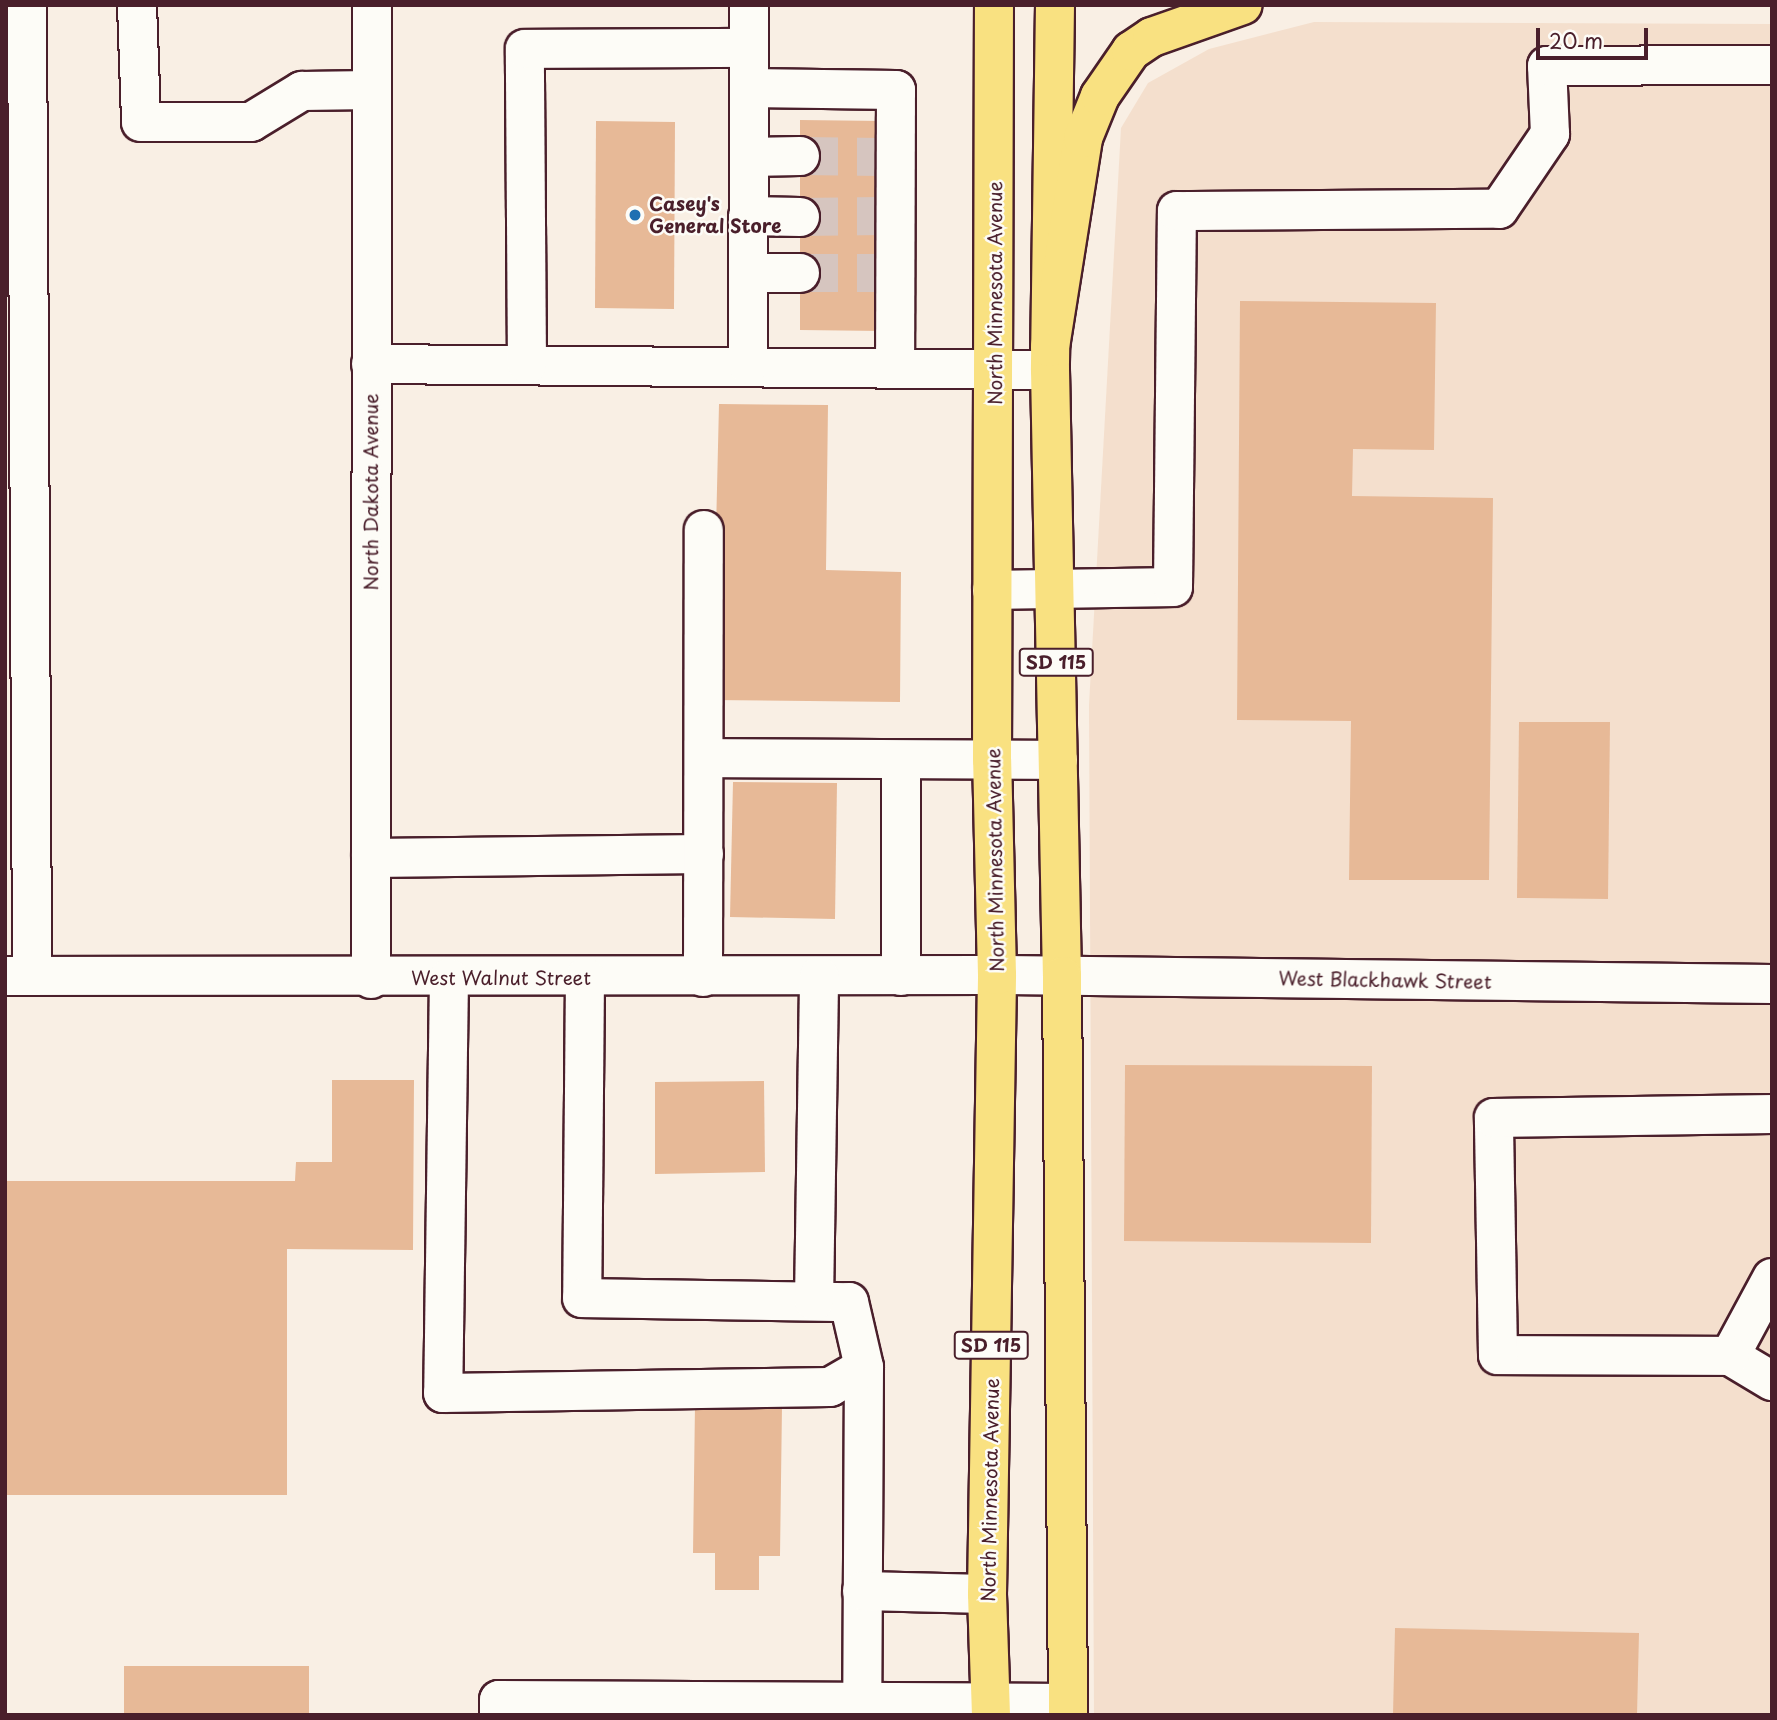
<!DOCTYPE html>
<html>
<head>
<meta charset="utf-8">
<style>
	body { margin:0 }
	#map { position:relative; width:1777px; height:1720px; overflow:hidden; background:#f9efe4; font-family:"Playpen Sans",sans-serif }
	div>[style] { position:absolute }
	.built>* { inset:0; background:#f4dfcd }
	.building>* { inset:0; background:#e7b997 }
	.minor-tunnel>* { height:38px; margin-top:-19px; transform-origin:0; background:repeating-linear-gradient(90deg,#d6c5bf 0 38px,transparent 0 57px) }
	.roads { filter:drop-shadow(2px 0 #4a1f2b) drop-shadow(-2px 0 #4a1f2b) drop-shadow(0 2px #4a1f2b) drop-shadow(0 -2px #4a1f2b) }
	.minor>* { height:38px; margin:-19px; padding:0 19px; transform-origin:19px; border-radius:19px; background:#fdfcf7 }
	.major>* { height:38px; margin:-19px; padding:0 19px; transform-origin:19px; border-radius:19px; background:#f9e181 }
	.highway>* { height:38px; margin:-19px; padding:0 19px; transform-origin:19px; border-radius:19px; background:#f9e181 }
	.dots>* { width:19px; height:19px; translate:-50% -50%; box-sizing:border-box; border:4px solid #fdfcf7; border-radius:50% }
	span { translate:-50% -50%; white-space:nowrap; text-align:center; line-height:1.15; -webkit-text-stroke:5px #fdfcf7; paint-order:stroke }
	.shield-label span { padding:2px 5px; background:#fdfcf7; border:2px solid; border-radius:5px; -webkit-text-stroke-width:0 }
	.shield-label { font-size:18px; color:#4a1f2b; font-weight:700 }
	.poi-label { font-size:19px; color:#4a1f2b; font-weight:700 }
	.left { translate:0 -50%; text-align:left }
	.street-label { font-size:19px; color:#4a1f2b }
	.frame { position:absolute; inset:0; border:7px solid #4a1f2b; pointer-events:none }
	.scale { position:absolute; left:1536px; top:28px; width:112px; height:32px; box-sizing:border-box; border:4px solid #4a1f2b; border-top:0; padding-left:9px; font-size:21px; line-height:24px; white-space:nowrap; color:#4a1f2b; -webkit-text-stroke:5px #fdfcf7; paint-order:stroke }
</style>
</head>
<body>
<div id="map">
	<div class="built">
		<div style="clip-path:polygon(1314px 22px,1772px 24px,1772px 1715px,1094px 1715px,1089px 705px,1121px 128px,1148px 83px,1209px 49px)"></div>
	</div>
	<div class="building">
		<div style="clip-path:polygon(800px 120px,883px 121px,882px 331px,800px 330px)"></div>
		<div style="clip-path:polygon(596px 121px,675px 122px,674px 309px,595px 308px)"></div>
		<div style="clip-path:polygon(1240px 301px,1436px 303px,1434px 450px,1353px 449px,1352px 496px,1493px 498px,1489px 880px,1349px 880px,1351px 721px,1237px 720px)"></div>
		<div style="clip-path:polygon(719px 404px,828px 405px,826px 570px,901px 572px,900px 702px,712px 700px)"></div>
		<div style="clip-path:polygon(1519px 722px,1610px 722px,1608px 899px,1517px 898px)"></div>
		<div style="clip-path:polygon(733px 782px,837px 783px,835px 919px,730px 917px)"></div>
		<div style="clip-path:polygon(1125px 1065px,1372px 1066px,1371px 1243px,1124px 1241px)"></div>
		<div style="clip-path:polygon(332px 1080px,414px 1080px,413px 1250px,287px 1249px,287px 1495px,5px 1495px,5px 1181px,295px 1181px,296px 1162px,332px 1162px)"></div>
		<div style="clip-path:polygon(764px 1081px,765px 1172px,655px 1174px,655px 1082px)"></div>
		<div style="clip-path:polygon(695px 1404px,782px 1406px,780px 1556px,759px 1556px,759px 1590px,715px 1590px,715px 1553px,693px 1553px)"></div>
		<div style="clip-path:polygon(1395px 1628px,1639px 1633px,1637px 1715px,1393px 1715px)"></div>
		<div style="clip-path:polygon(124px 1666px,309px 1666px,309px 1715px,124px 1715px)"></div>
	</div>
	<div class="minor-tunnel">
		<div style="left:800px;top:156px;width:82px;rotate:0.7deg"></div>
		<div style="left:800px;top:217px;width:82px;rotate:-0.7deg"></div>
		<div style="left:800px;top:273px;width:82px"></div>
	</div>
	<div class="roads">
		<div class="minor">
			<div style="left:27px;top:5px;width:971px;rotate:89.7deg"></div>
			<div style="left:137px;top:5px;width:117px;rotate:88deg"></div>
			<div style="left:141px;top:122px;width:110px"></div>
			<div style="left:251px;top:122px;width:60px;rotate:-31.3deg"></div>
			<div style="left:302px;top:91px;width:69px;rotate:-0.8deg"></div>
			<div style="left:749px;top:88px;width:147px;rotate:0.8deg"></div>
			<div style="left:896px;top:90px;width:276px;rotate:90.2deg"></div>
			<div style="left:749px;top:157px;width:51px;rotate:-1.1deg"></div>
			<div style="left:748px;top:216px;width:52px;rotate:1.1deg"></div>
			<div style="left:748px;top:273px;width:52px"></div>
			<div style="left:371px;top:364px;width:679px;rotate:0.51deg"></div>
			<div style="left:527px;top:364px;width:315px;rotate:-90.4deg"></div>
			<div style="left:525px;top:49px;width:224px;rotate:-0.3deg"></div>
			<div style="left:748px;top:365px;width:360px;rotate:-89.8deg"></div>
			<div style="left:992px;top:590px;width:181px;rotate:-0.9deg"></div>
			<div style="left:1173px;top:587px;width:376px;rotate:-89.4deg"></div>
			<div style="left:1177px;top:211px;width:322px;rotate:-0.4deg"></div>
			<div style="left:1499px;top:209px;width:91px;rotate:-55.8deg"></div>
			<div style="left:1550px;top:134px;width:68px;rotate:-92.5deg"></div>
			<div style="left:1547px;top:66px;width:225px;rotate:-0.3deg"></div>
			<div style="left:705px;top:758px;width:353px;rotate:0.3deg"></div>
			<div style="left:901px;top:760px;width:216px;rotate:90deg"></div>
			<div style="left:371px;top:858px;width:333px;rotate:-0.7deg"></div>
			<div style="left:5px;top:976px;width:992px;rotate:-0.06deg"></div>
			<div style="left:997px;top:975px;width:775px;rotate:0.67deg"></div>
			<div style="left:585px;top:977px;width:321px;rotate:90.5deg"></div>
			<div style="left:582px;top:1298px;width:267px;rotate:0.9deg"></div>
			<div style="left:849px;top:1302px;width:67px;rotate:77deg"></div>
			<div style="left:864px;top:1367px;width:333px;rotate:90.3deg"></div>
			<div style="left:703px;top:977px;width:447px;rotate:-89.9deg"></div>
			<div style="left:449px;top:978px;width:415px;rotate:90.8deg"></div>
			<div style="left:443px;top:1393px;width:387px;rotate:-0.9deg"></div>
			<div style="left:830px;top:1387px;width:39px;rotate:-30deg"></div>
			<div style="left:371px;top:979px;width:974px;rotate:-89.94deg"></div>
			<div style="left:1772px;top:1278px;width:89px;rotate:118.3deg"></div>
			<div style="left:1730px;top:1356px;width:49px;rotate:30.8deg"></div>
			<div style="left:814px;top:1301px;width:325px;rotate:-89.1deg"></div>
			<div style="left:1730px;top:1356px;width:232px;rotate:-179.8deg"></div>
			<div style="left:1498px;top:1355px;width:237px;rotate:-91deg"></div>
			<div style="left:1494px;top:1118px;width:278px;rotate:-0.8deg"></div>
			<div style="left:862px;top:1591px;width:125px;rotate:1.4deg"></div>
			<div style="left:499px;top:1715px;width:15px;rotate:-90deg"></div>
			<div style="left:499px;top:1700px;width:569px;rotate:0.3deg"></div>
		</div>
		<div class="major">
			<div style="left:1055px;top:5px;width:365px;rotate:90.8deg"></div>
			<div style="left:1050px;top:370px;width:606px;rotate:88.87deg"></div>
			<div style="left:1062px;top:976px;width:739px;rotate:89.53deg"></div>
			<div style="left:991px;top:1715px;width:121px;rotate:-91.9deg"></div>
			<div style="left:987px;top:1594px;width:619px;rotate:-89.07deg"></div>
			<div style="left:997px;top:975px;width:215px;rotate:-91.3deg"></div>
			<div style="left:992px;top:760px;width:755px;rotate:-89.85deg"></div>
		</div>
		<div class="highway">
			<div style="left:1050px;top:347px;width:212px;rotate:-81deg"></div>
			<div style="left:1083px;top:138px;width:45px;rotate:-68deg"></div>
			<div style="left:1100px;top:96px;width:55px;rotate:-55.4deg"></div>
			<div style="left:1131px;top:51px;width:25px;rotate:-34deg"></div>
			<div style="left:1152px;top:37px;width:96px;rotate:-19.4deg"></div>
		</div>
	</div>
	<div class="dots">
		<div style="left:635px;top:215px;background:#1f6fb2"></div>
	</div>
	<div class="shield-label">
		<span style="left:1056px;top:662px">SD 115</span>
		<span style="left:991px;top:1345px">SD 115</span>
	</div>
	<div class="poi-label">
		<span class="left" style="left:649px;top:215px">Casey's<br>General Store</span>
	</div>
	<div class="street-label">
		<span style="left:995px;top:293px;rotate:-90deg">North Minnesota Avenue</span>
		<span style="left:371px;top:492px;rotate:-90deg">North Dakota Avenue</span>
		<span style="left:995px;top:860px;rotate:-91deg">North Minnesota Avenue</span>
		<span style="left:501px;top:978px">West Walnut Street</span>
		<span style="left:1385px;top:980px;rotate:1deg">West Blackhawk Street</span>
		<span style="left:990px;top:1490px;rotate:-89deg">North Minnesota Avenue</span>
	</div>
	<div class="frame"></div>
	<div class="scale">20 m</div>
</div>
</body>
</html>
